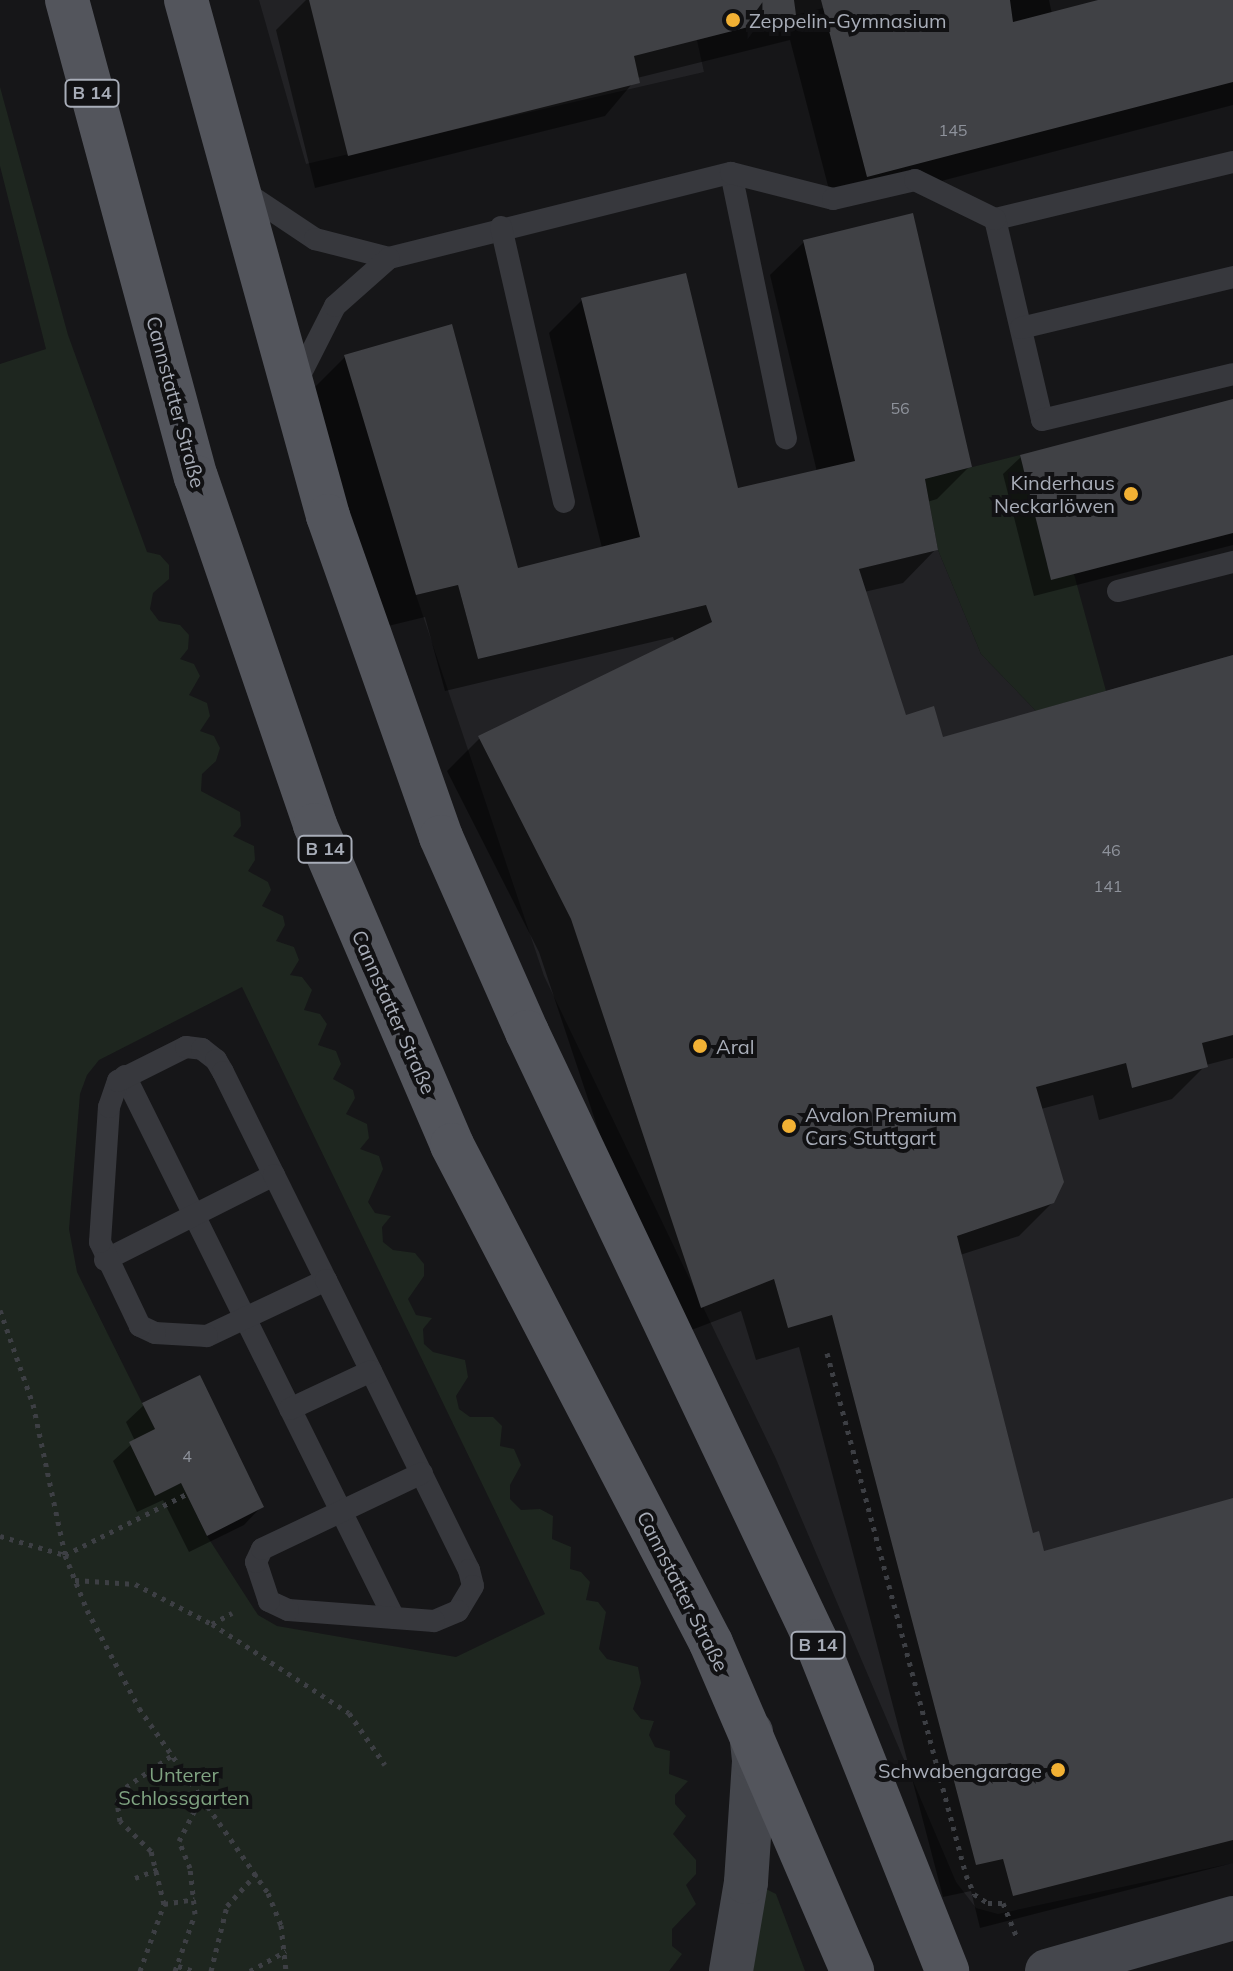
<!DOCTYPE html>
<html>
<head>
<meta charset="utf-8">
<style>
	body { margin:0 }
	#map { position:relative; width:1233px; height:1971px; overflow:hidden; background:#161618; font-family:Mulish,sans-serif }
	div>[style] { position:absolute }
	.built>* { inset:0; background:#222225 }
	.green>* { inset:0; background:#1e261f }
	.shadow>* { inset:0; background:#0007 }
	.building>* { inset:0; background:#404145 }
	.path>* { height:5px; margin-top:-2.5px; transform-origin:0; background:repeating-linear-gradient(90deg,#3d3f44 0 4px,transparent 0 10px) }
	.lane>* { height:22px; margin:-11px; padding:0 11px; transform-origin:11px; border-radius:11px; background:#37383d }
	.secondary>* { height:44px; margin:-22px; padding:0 22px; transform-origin:22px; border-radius:22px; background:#45474d }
	.primary>* { height:44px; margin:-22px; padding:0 22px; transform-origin:22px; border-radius:22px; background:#53555c }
	.dots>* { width:22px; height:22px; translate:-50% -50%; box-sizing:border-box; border:4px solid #111113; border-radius:50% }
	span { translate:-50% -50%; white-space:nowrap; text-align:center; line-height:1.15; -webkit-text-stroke:8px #111113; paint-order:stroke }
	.number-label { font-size:16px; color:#8e929b }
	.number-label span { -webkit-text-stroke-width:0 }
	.shield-label span { padding:2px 6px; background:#111113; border:2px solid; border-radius:6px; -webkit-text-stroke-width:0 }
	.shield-label { font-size:18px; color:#a8adb8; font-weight:700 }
	.poi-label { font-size:20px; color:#a8adb8 }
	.left { translate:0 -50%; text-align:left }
	.right { translate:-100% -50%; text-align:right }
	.street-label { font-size:20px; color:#a8adb8 }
	.park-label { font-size:20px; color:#7fa381 }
</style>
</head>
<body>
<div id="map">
	<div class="built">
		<div style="clip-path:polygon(259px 0,855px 0,697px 40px,704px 72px,306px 164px)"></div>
		<div style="clip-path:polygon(938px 550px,981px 654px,1036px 711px,1233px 655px,1233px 1863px,998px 1914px,976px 1908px,956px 1882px,776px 1459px,544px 976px,416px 595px,458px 585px,478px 659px)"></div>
	</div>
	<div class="green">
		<div style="clip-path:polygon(evenodd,0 87px,68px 335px,147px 552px,160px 555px,169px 565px,169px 579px,153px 593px,150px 609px,159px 621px,180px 625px,189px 635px,188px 649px,180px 659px,194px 664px,200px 676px,189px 695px,207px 703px,210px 716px,200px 731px,214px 736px,220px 748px,216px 761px,202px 774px,201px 791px,240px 812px,241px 826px,233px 836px,254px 846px,255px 860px,248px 871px,268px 882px,271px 890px,262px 906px,283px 916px,285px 925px,276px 941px,294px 947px,299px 960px,290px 975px,302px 977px,312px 990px,304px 1010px,320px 1014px,327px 1024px,318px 1045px,336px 1051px,341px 1064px,333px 1079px,353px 1090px,355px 1098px,346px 1114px,367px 1124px,369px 1138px,360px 1149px,379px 1156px,383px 1169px,368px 1202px,375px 1213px,391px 1216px,382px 1227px,383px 1242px,393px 1250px,415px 1253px,424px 1264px,424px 1276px,408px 1299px,416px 1315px,432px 1318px,423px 1329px,424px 1344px,433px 1352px,465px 1360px,468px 1377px,456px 1396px,459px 1409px,470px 1417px,493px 1417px,502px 1426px,500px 1446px,514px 1449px,521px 1465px,510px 1485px,510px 1499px,521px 1510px,540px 1509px,553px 1516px,552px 1539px,571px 1547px,570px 1569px,581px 1572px,590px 1582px,586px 1600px,598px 1602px,606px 1612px,599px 1649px,607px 1659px,638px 1667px,641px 1683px,633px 1709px,641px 1719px,654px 1721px,649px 1735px,655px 1747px,670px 1751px,669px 1774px,688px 1781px,675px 1795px,675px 1804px,686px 1816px,673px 1834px,696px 1860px,696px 1874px,686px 1885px,696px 1904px,672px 1929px,672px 1946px,682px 1954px,669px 1971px,0 1971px,0 364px,46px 349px,0 166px,0 87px,242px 987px,545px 1614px,456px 1657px,277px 1626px,258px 1615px,207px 1536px,181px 1483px,155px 1495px,155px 1429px,77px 1272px,69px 1229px,80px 1094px,87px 1075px,99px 1060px,242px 987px)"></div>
		<div style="clip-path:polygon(1020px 455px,1051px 579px,1074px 574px,1106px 691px,1036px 711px,981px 654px,938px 550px,925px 479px)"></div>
		<div style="clip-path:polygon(766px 1889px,776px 1894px,805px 1971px,753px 1971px)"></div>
	</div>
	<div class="shadow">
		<div style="clip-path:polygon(306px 0,1049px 0,1052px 14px,1107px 0,1233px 0,1233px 105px,834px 209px,790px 40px,637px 78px,605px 116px,315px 188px,276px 30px)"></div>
		<div style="clip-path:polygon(804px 242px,970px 466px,937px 499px,927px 502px,936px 549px,903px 583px,864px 592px,905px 717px,942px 740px,1233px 657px,1233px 1058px,1206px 1065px,1172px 1099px,1099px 1120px,1093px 1095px,1041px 1109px,1053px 1202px,1019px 1236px,960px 1255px,1032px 1536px,1042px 1554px,1233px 1500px,1233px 1863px,980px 1928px,971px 1891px,943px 1897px,799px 1347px,756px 1360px,741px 1311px,668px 1339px,539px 952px,447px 771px,480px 738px,675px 643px,673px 637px,445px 691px,425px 617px,384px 627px,312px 390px,345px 357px,517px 570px,602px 548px,549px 333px,582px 300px,736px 490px,817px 472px,770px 275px)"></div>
		<div style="clip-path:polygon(1233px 401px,1233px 545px,1034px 596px,1003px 474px,1021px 457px)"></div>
		<div style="clip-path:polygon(144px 1405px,261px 1507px,244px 1525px,189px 1552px,163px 1500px,137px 1512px,113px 1461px,135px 1441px,126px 1422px)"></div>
	</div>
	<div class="building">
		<div style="clip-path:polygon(309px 0,794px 0,796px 15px,634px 56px,640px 83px,348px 156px)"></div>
		<div style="clip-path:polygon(821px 0,1010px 0,1013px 22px,1098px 0,1233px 0,1233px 82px,867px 177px)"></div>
		<div style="clip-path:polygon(913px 213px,972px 467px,925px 479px,938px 550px,859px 569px,906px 715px,934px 706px,943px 737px,1233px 655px,1233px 1035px,1202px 1043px,1208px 1067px,1132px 1088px,1126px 1063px,1036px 1087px,1064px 1182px,1054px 1203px,957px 1236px,1033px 1533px,1039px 1531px,1044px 1551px,1233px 1498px,1233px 1840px,1013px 1896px,1003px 1859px,976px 1865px,832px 1315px,788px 1328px,774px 1279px,701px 1308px,571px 919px,478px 736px,712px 622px,706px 605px,478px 659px,458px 585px,416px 595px,344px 355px,452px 324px,518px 568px,640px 537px,581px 298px,686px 273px,738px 488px,855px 461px,803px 240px)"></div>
		<div style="clip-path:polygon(1233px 399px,1233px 533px,1051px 580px,1020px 455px)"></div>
		<div style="clip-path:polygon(200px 1375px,264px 1507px,207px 1536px,181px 1483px,155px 1496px,129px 1442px,155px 1429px,142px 1403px)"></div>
	</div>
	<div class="path">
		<div style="left:0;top:1310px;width:100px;rotate:70.7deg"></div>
		<div style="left:33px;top:1404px;width:154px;rotate:78deg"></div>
		<div style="left:65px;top:1555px;width:59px;rotate:68.2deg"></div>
		<div style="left:87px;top:1610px;width:111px;rotate:62deg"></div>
		<div style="left:139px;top:1708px;width:226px;rotate:55.1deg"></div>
		<div style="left:268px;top:1893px;width:35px;rotate:68deg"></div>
		<div style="left:281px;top:1925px;width:46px;rotate:83.8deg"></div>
		<div style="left:827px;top:1353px;width:540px;rotate:75.09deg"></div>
		<div style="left:966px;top:1875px;width:21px;rotate:67deg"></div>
		<div style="left:974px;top:1894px;width:17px;rotate:33deg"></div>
		<div style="left:988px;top:1903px;width:15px"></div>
		<div style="left:1003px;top:1903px;width:35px;rotate:68deg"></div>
		<div style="left:0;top:1536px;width:68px;rotate:16.3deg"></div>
		<div style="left:65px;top:1555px;width:136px;rotate:-26.6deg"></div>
		<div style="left:75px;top:1580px;width:60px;rotate:3.8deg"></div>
		<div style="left:135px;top:1584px;width:87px;rotate:27.5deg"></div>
		<div style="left:212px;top:1624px;width:163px;rotate:33deg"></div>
		<div style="left:349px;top:1713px;width:63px;rotate:55.3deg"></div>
		<div style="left:212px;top:1624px;width:23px;rotate:-29deg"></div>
		<div style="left:135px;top:1878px;width:25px;rotate:-21deg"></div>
		<div style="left:164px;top:1904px;width:31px;rotate:-9deg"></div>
		<div style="left:178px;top:1966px;width:16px;rotate:18deg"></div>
		<div style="left:140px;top:1971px;width:71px;rotate:-70.3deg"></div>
		<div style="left:164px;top:1904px;width:55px;rotate:-103.8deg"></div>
		<div style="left:151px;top:1851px;width:43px;rotate:-135.9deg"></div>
		<div style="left:120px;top:1821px;width:18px;rotate:-99deg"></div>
		<div style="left:117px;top:1803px;width:18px;rotate:-61deg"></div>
		<div style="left:126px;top:1787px;width:55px;rotate:-34.6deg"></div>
		<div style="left:175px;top:1971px;width:60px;rotate:-70.7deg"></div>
		<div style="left:195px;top:1914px;width:46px;rotate:-96.2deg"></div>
		<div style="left:190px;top:1868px;width:29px;rotate:-112deg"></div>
		<div style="left:179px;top:1841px;width:51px;rotate:-62.9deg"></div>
		<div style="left:211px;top:1971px;width:67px;rotate:-76.2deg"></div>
		<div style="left:227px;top:1906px;width:45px;rotate:-47.7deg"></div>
		<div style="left:250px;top:1971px;width:41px;rotate:-29.1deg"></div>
	</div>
	<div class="lane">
		<div style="left:1233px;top:162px;width:245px;rotate:166.5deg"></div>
		<div style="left:995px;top:219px;width:206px;rotate:76.8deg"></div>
		<div style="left:1042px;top:420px;width:196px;rotate:-13.5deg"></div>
		<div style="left:731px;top:173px;width:271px;rotate:78.3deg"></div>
		<div style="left:243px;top:191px;width:87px;rotate:33.7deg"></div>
		<div style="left:315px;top:239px;width:76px;rotate:14.4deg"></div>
		<div style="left:389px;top:258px;width:352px;rotate:-14deg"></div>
		<div style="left:731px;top:173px;width:105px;rotate:14.3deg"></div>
		<div style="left:833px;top:199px;width:84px;rotate:-13deg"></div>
		<div style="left:915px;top:180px;width:89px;rotate:26deg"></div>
		<div style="left:501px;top:227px;width:282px;rotate:77.1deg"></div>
		<div style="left:1021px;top:328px;width:218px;rotate:-13.5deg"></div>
		<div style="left:296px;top:383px;width:86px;rotate:-63.1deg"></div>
		<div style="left:335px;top:306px;width:72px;rotate:-41.6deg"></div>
		<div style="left:1118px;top:591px;width:119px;rotate:-14.2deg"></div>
		<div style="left:125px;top:1076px;width:605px;rotate:63.6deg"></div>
		<div style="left:105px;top:1260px;width:189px;rotate:-26.7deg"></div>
		<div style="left:326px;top:1280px;width:132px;rotate:154.8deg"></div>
		<div style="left:207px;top:1336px;width:52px;rotate:-176.7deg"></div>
		<div style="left:155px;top:1333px;width:17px;rotate:-155deg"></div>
		<div style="left:140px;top:1326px;width:93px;rotate:-115.5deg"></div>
		<div style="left:100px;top:1242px;width:135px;rotate:-86.2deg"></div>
		<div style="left:109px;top:1107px;width:28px;rotate:-71deg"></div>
		<div style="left:118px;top:1081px;width:76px;rotate:-26.6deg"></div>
		<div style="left:186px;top:1047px;width:16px;rotate:7deg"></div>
		<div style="left:202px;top:1049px;width:18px;rotate:38deg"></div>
		<div style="left:216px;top:1060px;width:14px;rotate:60deg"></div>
		<div style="left:223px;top:1072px;width:115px;rotate:63.7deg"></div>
		<div style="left:274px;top:1175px;width:117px;rotate:63.7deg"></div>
		<div style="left:326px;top:1280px;width:102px;rotate:63.7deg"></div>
		<div style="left:371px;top:1371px;width:222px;rotate:63.8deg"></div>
		<div style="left:469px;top:1570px;width:16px;rotate:76deg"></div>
		<div style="left:473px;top:1586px;width:29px;rotate:121deg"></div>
		<div style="left:458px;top:1611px;width:26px;rotate:157deg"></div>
		<div style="left:434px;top:1621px;width:146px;rotate:-175.7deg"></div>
		<div style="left:288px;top:1610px;width:21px;rotate:-155deg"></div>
		<div style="left:269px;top:1601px;width:41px;rotate:-108.4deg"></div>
		<div style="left:256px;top:1562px;width:14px;rotate:-65deg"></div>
		<div style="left:262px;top:1549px;width:177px;rotate:-25.4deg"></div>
		<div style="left:290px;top:1409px;width:89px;rotate:-25.1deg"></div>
	</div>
	<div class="secondary">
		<div style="left:731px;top:1971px;width:90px;rotate:-80.4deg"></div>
		<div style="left:746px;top:1882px;width:122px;rotate:-86.2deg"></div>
		<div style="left:754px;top:1760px;width:28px;rotate:-96deg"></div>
		<div style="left:1047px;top:1971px;width:193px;rotate:-15.9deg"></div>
	</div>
	<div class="primary">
		<div style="left:67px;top:0;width:494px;rotate:74.9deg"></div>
		<div style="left:196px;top:477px;width:368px;rotate:71.1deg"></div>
		<div style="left:315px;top:825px;width:348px;rotate:66.8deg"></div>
		<div style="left:452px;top:1145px;width:561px;rotate:62.52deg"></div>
		<div style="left:711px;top:1643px;width:357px;rotate:66.7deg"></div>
		<div style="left:186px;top:0;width:535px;rotate:74.61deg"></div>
		<div style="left:328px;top:516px;width:340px;rotate:70.6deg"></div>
		<div style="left:441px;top:837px;width:213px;rotate:66.2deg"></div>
		<div style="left:527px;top:1032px;width:674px;rotate:64.61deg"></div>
		<div style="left:816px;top:1641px;width:355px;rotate:68.3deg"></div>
	</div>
	<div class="dots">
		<div style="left:733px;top:20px;background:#f2b134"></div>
		<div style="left:1131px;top:494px;background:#f2b134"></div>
		<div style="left:700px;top:1046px;background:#f2b134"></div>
		<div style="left:789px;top:1126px;background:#f2b134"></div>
		<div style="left:1058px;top:1770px;background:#f2b134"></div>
	</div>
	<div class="number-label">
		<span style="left:953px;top:130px">145</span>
		<span style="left:900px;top:408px">56</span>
		<span style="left:1111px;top:850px">46</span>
		<span style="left:1108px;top:886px">141</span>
		<span style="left:187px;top:1456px">4</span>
	</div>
	<div class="shield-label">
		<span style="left:92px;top:93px">B 14</span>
		<span style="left:325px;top:849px">B 14</span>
		<span style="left:818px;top:1645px">B 14</span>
	</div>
	<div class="poi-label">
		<span class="left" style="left:749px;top:20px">Zeppelin-Gymnasium</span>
		<span class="right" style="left:1115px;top:494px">Kinderhaus<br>Neckarlöwen</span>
		<span class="left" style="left:716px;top:1046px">Aral</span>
		<span class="left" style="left:805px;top:1126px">Avalon Premium<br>Cars Stuttgart</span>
		<span class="right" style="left:1042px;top:1770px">Schwabengarage</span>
	</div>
	<div class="street-label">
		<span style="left:176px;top:402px;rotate:75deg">Cannstatter Straße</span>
		<span style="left:394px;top:1012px;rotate:66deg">Cannstatter Straße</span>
		<span style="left:683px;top:1591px;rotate:63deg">Cannstatter Straße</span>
	</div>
	<div class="park-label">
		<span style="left:184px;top:1786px">Unterer<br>Schlossgarten</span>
	</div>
</div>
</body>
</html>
